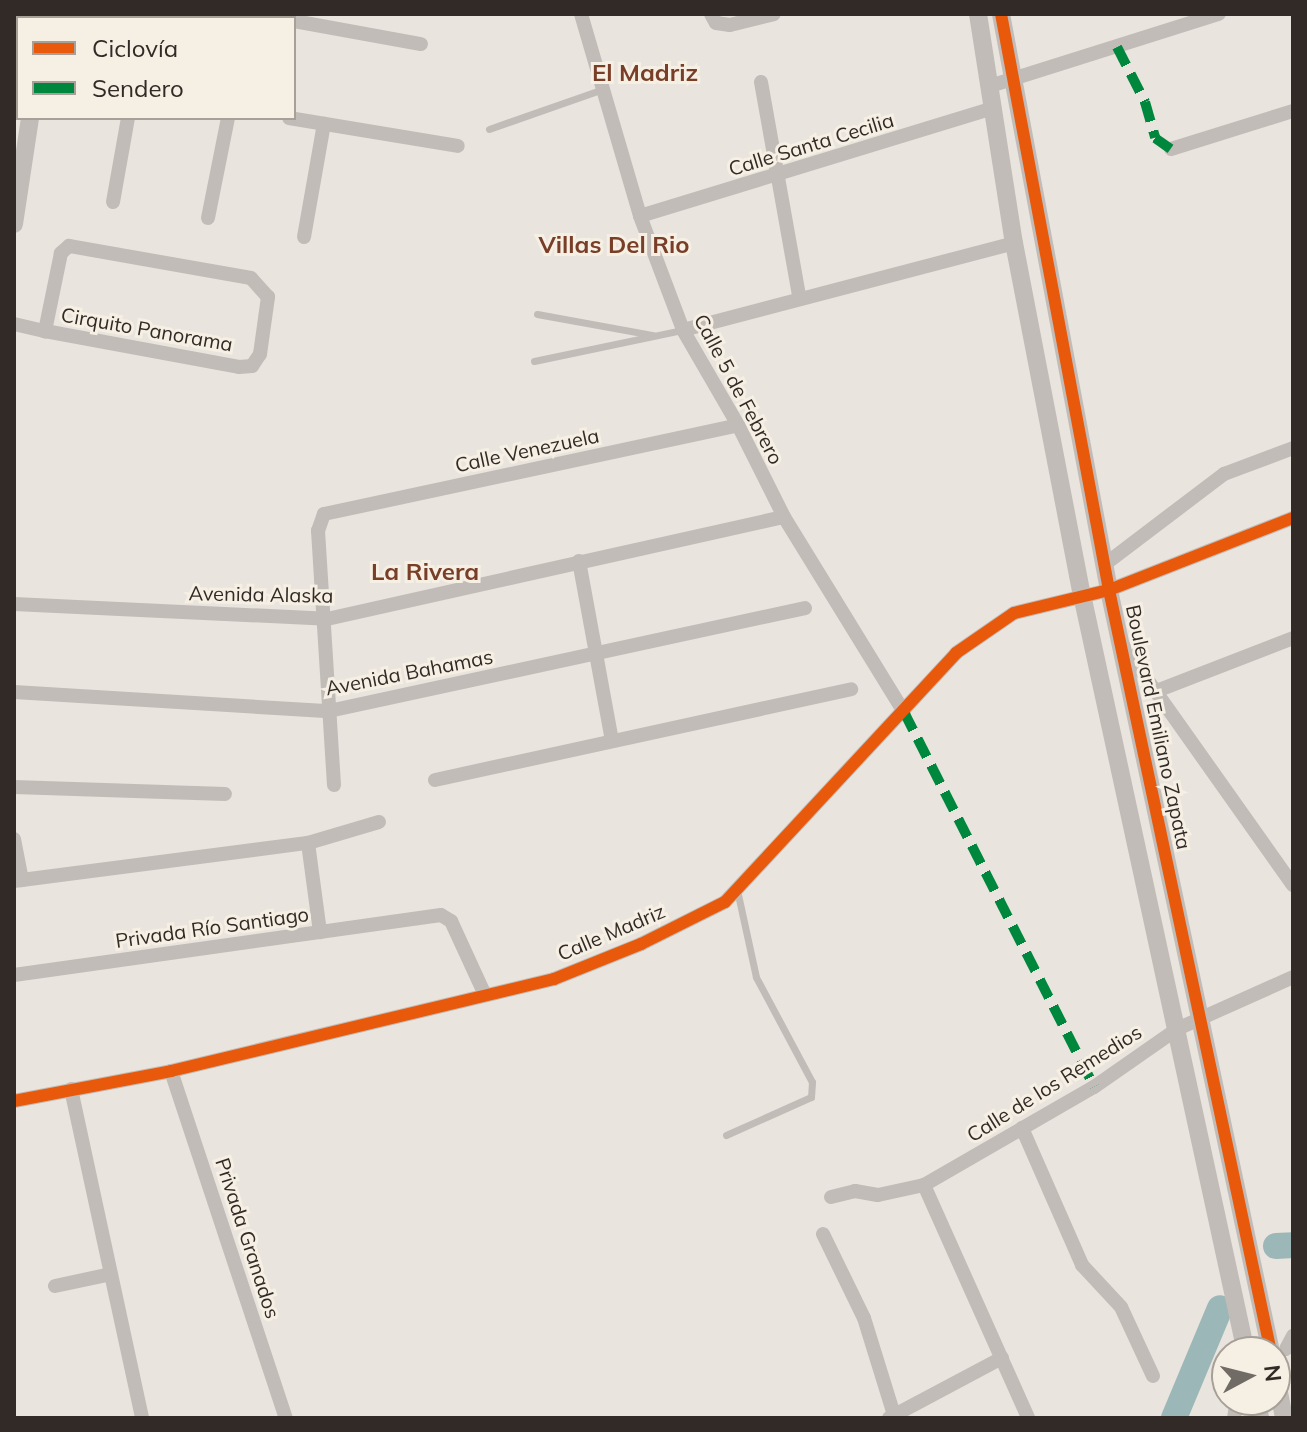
<!DOCTYPE html>
<html>
<head>
<meta charset="utf-8">
<style>
	body { margin:0 }
	#map { position:relative; width:1307px; height:1432px; overflow:hidden; background:#e9e4dd; font-family:Mulish,sans-serif }
	div>[style] { position:absolute }
	.river>* { height:26px; margin:-13px; padding:0 13px; transform-origin:13px; border-radius:13px; background:#9bb7b8 }
	.service>* { height:7px; margin:-3.5px; padding:0 3.5px; transform-origin:3.5px; border-radius:3.5px; background:#c1bcb7 }
	.minor>* { height:14px; margin:-7px; padding:0 7px; transform-origin:7px; border-radius:7px; background:#c1bcb7 }
	.tertiary>* { height:18px; margin:-9px; padding:0 9px; transform-origin:9px; border-radius:9px; background:#c1bcb7 }
	.quiet>* { height:10px; margin-top:-5px; transform-origin:0; background:repeating-linear-gradient(90deg,#00873e 0 20px,transparent 0 30px) }
	.cycleway>* { height:12px; margin:-6px; padding:0 6px; transform-origin:6px; border-radius:6px; background:#e8590c }
	span { translate:-50% -50%; white-space:nowrap; text-align:center; line-height:1.15; -webkit-text-stroke:6px #f6efe4; paint-order:stroke }
	.street-label { font-size:20px; color:#312a26 }
	.quarter-label { font-size:24px; color:#783e27; font-weight:700 }
	.frame { position:absolute; inset:0; border:16px solid #312a26; pointer-events:none }
	.legend { position:absolute; left:16px; top:16px; width:280px; height:104px; box-sizing:border-box; background:#f6efe4; border:2px solid #a7a098; margin:0; padding:10px 14px; list-style:none; font-size:24px; color:#312a26 }
	.legend li { display:flex; align-items:center; gap:16px; height:40px }
	.legend b { width:40px; border:2px solid #a7a098 }
	.north { position:absolute; left:1211px; top:1336px; width:80px; height:80px; box-sizing:border-box; background:#f6efe4; border:2px solid #a7a098; border-radius:50%; rotate:83deg; font-size:22px; font-weight:700; line-height:32px; text-align:center; color:#312a26 }
	.north::after { content:''; display:block; margin:auto; width:28px; height:36px; background:#716b66; clip-path:polygon(50% 0,100% 100%,50% 72%,0 100%) }
</style>
</head>
<body>
<div id="map">
	<div class="river">
		<div style="left:1276px;top:1246px;width:17px;rotate:-3deg"></div>
		<div style="left:1174px;top:1418px;width:119px;rotate:-67.3deg"></div>
	</div>
	<div class="service">
		<div style="left:489px;top:129px;width:121px;rotate:-19.3deg"></div>
		<div style="left:537px;top:314px;width:118px;rotate:10.3deg"></div>
		<div style="left:534px;top:361px;width:152px;rotate:-11.8deg"></div>
		<div style="left:726px;top:1135px;width:93px;rotate:-24.1deg"></div>
		<div style="left:811px;top:1097px;width:15px;rotate:-86deg"></div>
		<div style="left:812px;top:1082px;width:119px;rotate:-118.1deg"></div>
		<div style="left:756px;top:977px;width:89px;rotate:-102.3deg"></div>
	</div>
	<div class="minor">
		<div style="left:258px;top:14px;width:21px;rotate:11deg"></div>
		<div style="left:581px;top:14px;width:210px;rotate:73.7deg"></div>
		<div style="left:640px;top:216px;width:122px;rotate:69.3deg"></div>
		<div style="left:683px;top:330px;width:110px;rotate:59.9deg"></div>
		<div style="left:738px;top:425px;width:103px;rotate:63.4deg"></div>
		<div style="left:784px;top:517px;width:229px;rotate:58.4deg"></div>
		<div style="left:711px;top:14px;width:10px;rotate:61deg"></div>
		<div style="left:716px;top:23px;width:14px;rotate:8deg"></div>
		<div style="left:730px;top:25px;width:45px;rotate:-14deg"></div>
		<div style="left:144px;top:18px;width:4px;rotate:-76deg"></div>
		<div style="left:294px;top:21px;width:129px;rotate:10.3deg"></div>
		<div style="left:761px;top:82px;width:217px;rotate:79.9deg"></div>
		<div style="left:990px;top:86px;width:240px;rotate:-17.5deg"></div>
		<div style="left:289px;top:118px;width:171px;rotate:9.4deg"></div>
		<div style="left:1171px;top:149px;width:128px;rotate:-17.3deg"></div>
		<div style="left:113px;top:202px;width:85px;rotate:-79.9deg"></div>
		<div style="left:640px;top:216px;width:370px;rotate:-17deg"></div>
		<div style="left:208px;top:218px;width:102px;rotate:-78.7deg"></div>
		<div style="left:304px;top:237px;width:115px;rotate:-80deg"></div>
		<div style="left:14px;top:324px;width:32px;rotate:13deg"></div>
		<div style="left:45px;top:331px;width:197px;rotate:10.5deg"></div>
		<div style="left:239px;top:367px;width:13px;rotate:-4deg"></div>
		<div style="left:252px;top:366px;width:14px;rotate:-56deg"></div>
		<div style="left:260px;top:354px;width:58px;rotate:-82deg"></div>
		<div style="left:268px;top:297px;width:25px;rotate:-132deg"></div>
		<div style="left:251px;top:278px;width:185px;rotate:-170deg"></div>
		<div style="left:69px;top:246px;width:11px;rotate:139deg"></div>
		<div style="left:61px;top:253px;width:80px;rotate:101.6deg"></div>
		<div style="left:683px;top:330px;width:342px;rotate:-14.7deg"></div>
		<div style="left:579px;top:561px;width:183px;rotate:79.6deg"></div>
		<div style="left:1104px;top:565px;width:151px;rotate:-37.2deg"></div>
		<div style="left:1224px;top:474px;width:74px;rotate:-20.6deg"></div>
		<div style="left:14px;top:604px;width:313px;rotate:2.7deg"></div>
		<div style="left:327px;top:619px;width:468px;rotate:-12.6deg"></div>
		<div style="left:1120px;top:641px;width:299px;rotate:54.7deg"></div>
		<div style="left:1159px;top:690px;width:144px;rotate:-21.2deg"></div>
		<div style="left:14px;top:692px;width:316px;rotate:3.5deg"></div>
		<div style="left:329px;top:711px;width:487px;rotate:-12.2deg"></div>
		<div style="left:435px;top:780px;width:426px;rotate:-12.3deg"></div>
		<div style="left:334px;top:785px;width:255px;rotate:-93.6deg"></div>
		<div style="left:318px;top:531px;width:18px;rotate:-71deg"></div>
		<div style="left:324px;top:514px;width:423px;rotate:-12.1deg"></div>
		<div style="left:14px;top:787px;width:211px;rotate:1.9deg"></div>
		<div style="left:14px;top:839px;width:42px;rotate:79deg"></div>
		<div style="left:308px;top:843px;width:90px;rotate:82.3deg"></div>
		<div style="left:14px;top:881px;width:296px;rotate:-7.4deg"></div>
		<div style="left:308px;top:843px;width:74px;rotate:-16.5deg"></div>
		<div style="left:14px;top:975px;width:431px;rotate:-8deg"></div>
		<div style="left:441px;top:915px;width:12px;rotate:31deg"></div>
		<div style="left:451px;top:921px;width:81px;rotate:65.3deg"></div>
		<div style="left:171px;top:1071px;width:366px;rotate:71.7deg"></div>
		<div style="left:71px;top:1089px;width:337px;rotate:77.8deg"></div>
		<div style="left:14px;top:1101px;width:160px;rotate:-10.8deg"></div>
		<div style="left:171px;top:1071px;width:394px;rotate:-13.5deg"></div>
		<div style="left:554px;top:979px;width:94px;rotate:-21.9deg"></div>
		<div style="left:641px;top:944px;width:94px;rotate:-26.6deg"></div>
		<div style="left:725px;top:902px;width:340px;rotate:-47.1deg"></div>
		<div style="left:956px;top:653px;width:70px;rotate:-34.6deg"></div>
		<div style="left:1014px;top:613px;width:98px;rotate:-13.6deg"></div>
		<div style="left:1109px;top:590px;width:198px;rotate:-21.4deg"></div>
		<div style="left:1022px;top:1128px;width:150px;rotate:66.3deg"></div>
		<div style="left:1082px;top:1265px;width:57px;rotate:47.1deg"></div>
		<div style="left:1121px;top:1307px;width:76px;rotate:65.1deg"></div>
		<div style="left:924px;top:1185px;width:255px;rotate:65.9deg"></div>
		<div style="left:831px;top:1197px;width:25px;rotate:-14deg"></div>
		<div style="left:855px;top:1191px;width:23px;rotate:10deg"></div>
		<div style="left:878px;top:1195px;width:47px;rotate:-12.3deg"></div>
		<div style="left:924px;top:1185px;width:196px;rotate:-30deg"></div>
		<div style="left:1094px;top:1087px;width:101px;rotate:-34.9deg"></div>
		<div style="left:1177px;top:1029px;width:127px;rotate:-24.1deg"></div>
		<div style="left:823px;top:1234px;width:93px;rotate:64deg"></div>
		<div style="left:864px;top:1318px;width:102px;rotate:72.8deg"></div>
		<div style="left:55px;top:1286px;width:57px;rotate:-12.1deg"></div>
		<div style="left:1286px;top:1349px;width:15px;rotate:-62deg"></div>
		<div style="left:889px;top:1418px;width:128px;rotate:-28deg"></div>
		<div style="left:1234px;top:1418px;width:18px;rotate:-81deg"></div>
	</div>
	<div class="tertiary">
		<div style="left:978px;top:14px;width:232px;rotate:81.1deg"></div>
		<div style="left:1014px;top:243px;width:359px;rotate:79.1deg"></div>
		<div style="left:1082px;top:595px;width:775px;rotate:77.78deg"></div>
		<div style="left:1001px;top:14px;width:586px;rotate:79.38deg"></div>
		<div style="left:1109px;top:590px;width:779px;rotate:78deg"></div>
		<div style="left:25px;top:18px;width:4px;rotate:-90deg"></div>
		<div style="left:46px;top:18px;width:4px;rotate:-90deg"></div>
		<div style="left:14px;top:83px;width:24px;rotate:-81deg"></div>
		<div style="left:14px;top:224px;width:107px;rotate:-81.4deg"></div>
		<div style="left:1275px;top:1372px;width:47px;rotate:78.9deg"></div>
		<div style="left:1256px;top:1400px;width:18px;rotate:77deg"></div>
	</div>
	<div class="quiet">
		<div style="left:1117px;top:47px;width:62px;rotate:63deg"></div>
		<div style="left:1145px;top:102px;width:37px;rotate:74deg"></div>
		<div style="left:1155px;top:138px;width:19px;rotate:35deg"></div>
		<div style="left:904px;top:712px;width:420px;rotate:63.1deg"></div>
	</div>
	<div class="cycleway">
		<div style="left:1001px;top:14px;width:586px;rotate:79.38deg"></div>
		<div style="left:1109px;top:590px;width:779px;rotate:78deg"></div>
		<div style="left:14px;top:1101px;width:160px;rotate:-10.8deg"></div>
		<div style="left:171px;top:1071px;width:394px;rotate:-13.5deg"></div>
		<div style="left:554px;top:979px;width:94px;rotate:-21.9deg"></div>
		<div style="left:641px;top:944px;width:94px;rotate:-26.6deg"></div>
		<div style="left:725px;top:902px;width:340px;rotate:-47.1deg"></div>
		<div style="left:956px;top:653px;width:70px;rotate:-34.6deg"></div>
		<div style="left:1014px;top:613px;width:98px;rotate:-13.6deg"></div>
		<div style="left:1109px;top:590px;width:198px;rotate:-21.4deg"></div>
	</div>
	<div class="street-label">
		<span style="left:811px;top:144px;rotate:-17deg">Calle Santa Cecilia</span>
		<span style="left:147px;top:329px;rotate:10deg">Cirquito Panorama</span>
		<span style="left:739px;top:389px;rotate:62deg">Calle 5 de Febrero</span>
		<span style="left:527px;top:450px;rotate:-12deg">Calle Venezuela</span>
		<span style="left:261px;top:594px;rotate:1deg">Avenida Alaska</span>
		<span style="left:409px;top:672px;rotate:-11deg">Avenida Bahamas</span>
		<span style="left:1159px;top:727px;rotate:78deg">Boulevard Emiliano Zapata</span>
		<span style="left:212px;top:927px;rotate:-8deg">Privada Río Santiago</span>
		<span style="left:611px;top:932px;rotate:-23deg">Calle Madriz</span>
		<span style="left:1054px;top:1083px;rotate:-32deg">Calle de los Remedios</span>
		<span style="left:248px;top:1238px;rotate:72deg">Privada Granados</span>
	</div>
	<div class="quarter-label">
		<span style="left:645px;top:73px">El Madriz</span>
		<span style="left:614px;top:245px">Villas Del Rio</span>
		<span style="left:425px;top:572px">La Rivera</span>
	</div>
	<div class="frame"></div>
	<ul class="legend">
	<li><b style="height:10px;background:#e8590c"></b>Ciclovía</li>
	<li><b style="height:10px;background:#00873e"></b>Sendero</li>
	</ul>
	<div class="north">N</div>
</div>
</body>
</html>
